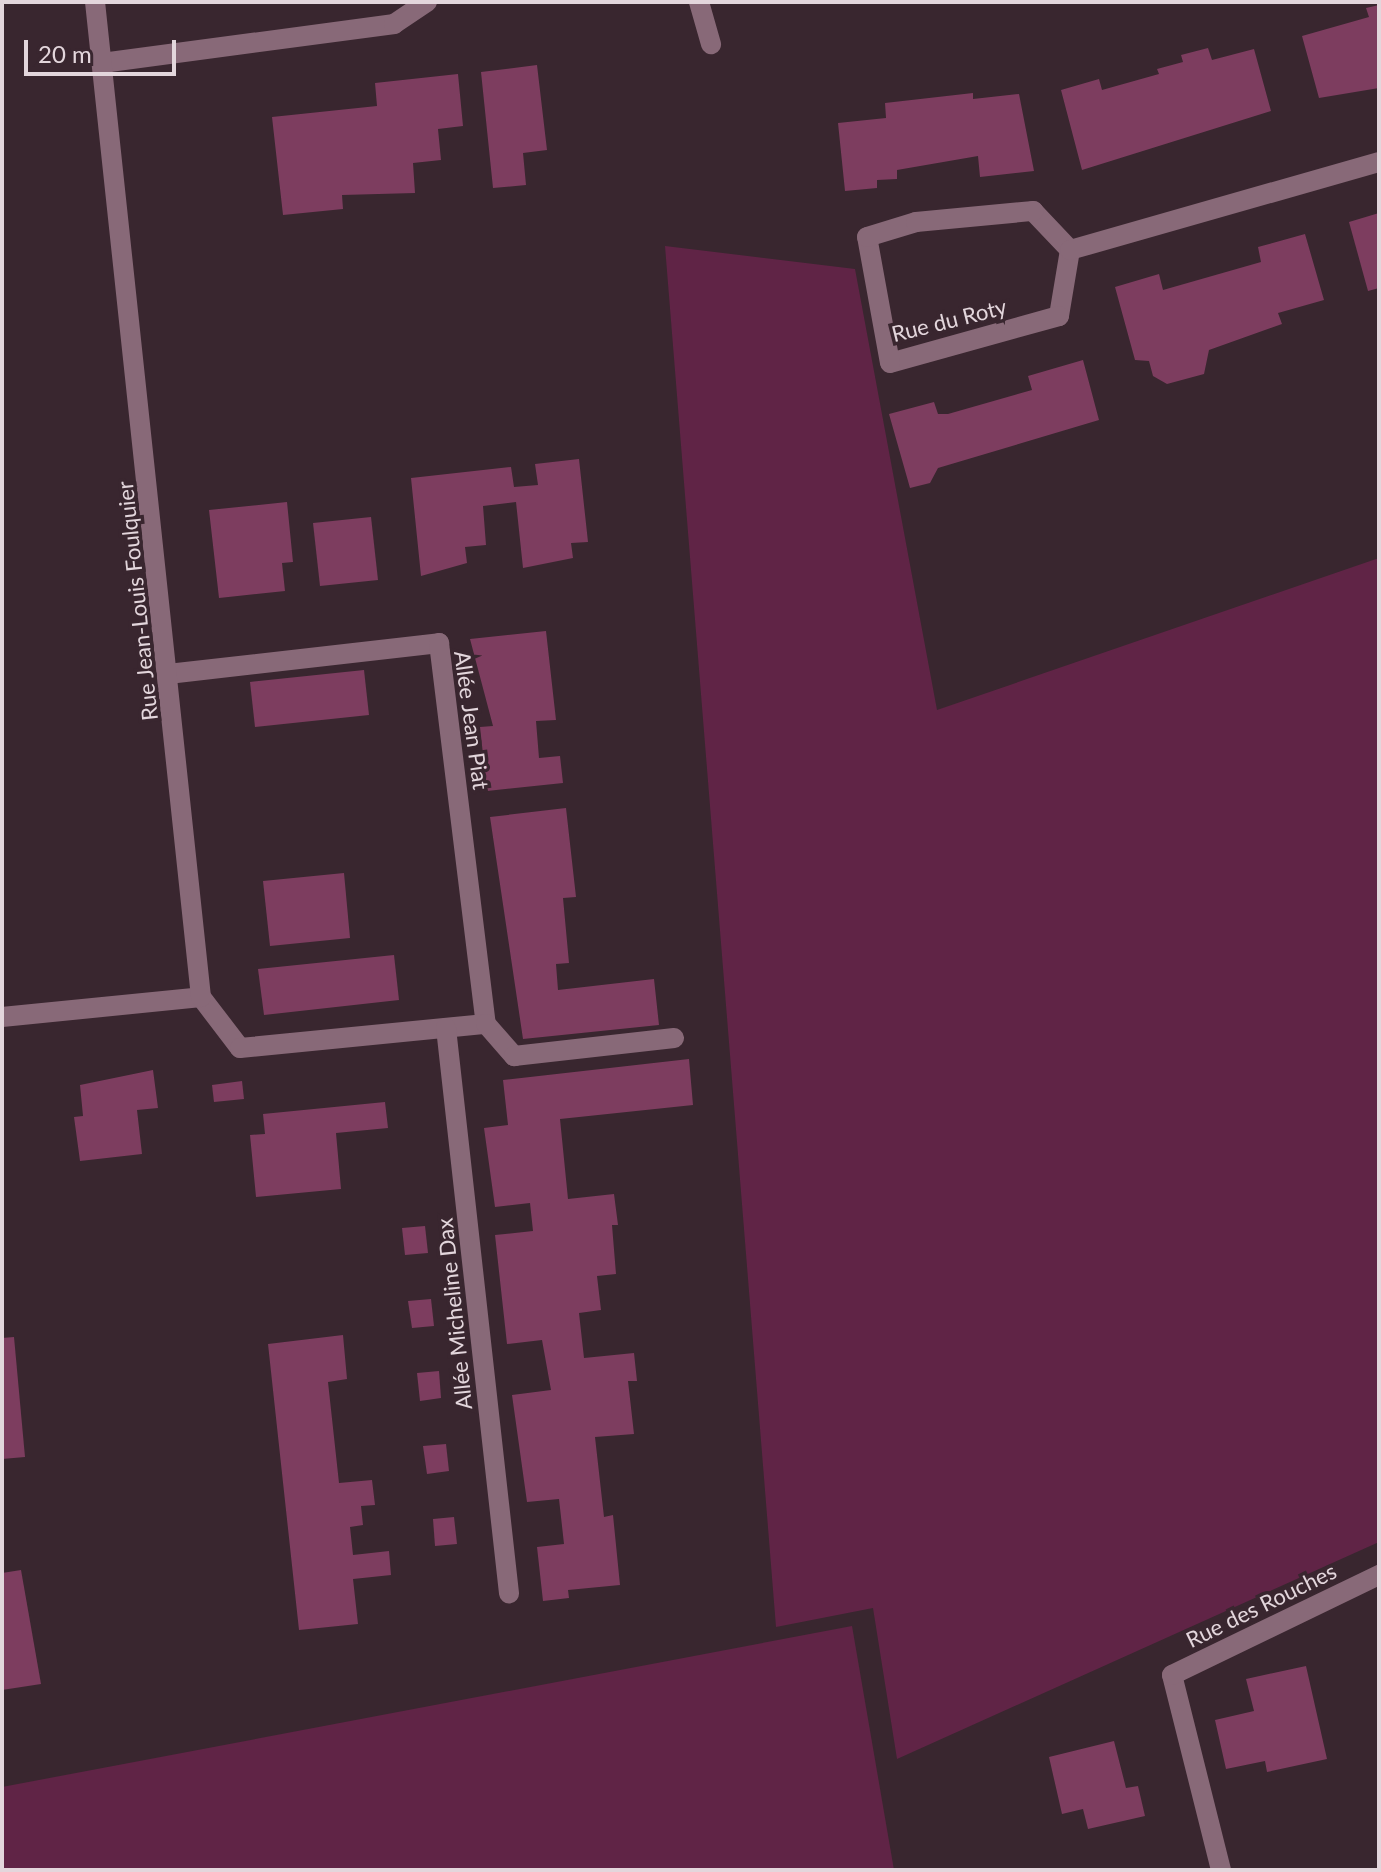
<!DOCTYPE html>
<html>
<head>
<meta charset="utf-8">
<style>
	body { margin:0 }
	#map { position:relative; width:1381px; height:1872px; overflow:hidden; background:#39262f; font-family:Lato,sans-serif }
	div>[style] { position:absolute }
	.green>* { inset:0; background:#602446 }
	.building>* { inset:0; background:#7d3d5f }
	.minor>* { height:20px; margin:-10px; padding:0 10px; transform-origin:10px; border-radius:10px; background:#886978 }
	span { translate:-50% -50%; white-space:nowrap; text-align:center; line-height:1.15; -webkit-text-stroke:7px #39262f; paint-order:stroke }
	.street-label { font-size:22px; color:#e3d6dc }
	.frame { position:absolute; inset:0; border:4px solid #e3d6dc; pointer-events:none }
	.scale { position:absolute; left:24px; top:40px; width:152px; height:36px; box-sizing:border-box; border:4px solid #e3d6dc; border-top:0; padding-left:10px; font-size:24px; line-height:28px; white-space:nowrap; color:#e3d6dc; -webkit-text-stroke:6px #39262f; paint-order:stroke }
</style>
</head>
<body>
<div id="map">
	<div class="green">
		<div style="clip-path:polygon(665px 246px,855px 269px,937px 710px,1379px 558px,1379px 1542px,897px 1759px,873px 1608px,776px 1627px)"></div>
		<div style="clip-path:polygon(852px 1626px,894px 1870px,2px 1870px,2px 1787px)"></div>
	</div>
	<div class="building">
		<div style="clip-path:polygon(1379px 5px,1379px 88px,1319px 98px,1302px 36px,1369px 17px,1366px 8px)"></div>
		<div style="clip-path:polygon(1208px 48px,1212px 60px,1254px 49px,1271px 111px,1082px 170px,1061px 90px,1099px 79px,1102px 90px,1159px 74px,1157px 69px,1183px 62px,1181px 55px)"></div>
		<div style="clip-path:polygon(537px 65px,547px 150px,523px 153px,526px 185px,493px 188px,481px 72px)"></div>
		<div style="clip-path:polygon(458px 74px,463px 126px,438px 129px,441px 160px,413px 163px,415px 193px,342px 195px,343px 209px,283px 215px,272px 117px,377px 106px,375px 83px)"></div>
		<div style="clip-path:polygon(973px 93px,973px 99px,1019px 94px,1034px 171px,980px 177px,978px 156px,897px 170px,897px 179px,877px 180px,877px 188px,845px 191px,838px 123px,886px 118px,885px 103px)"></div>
		<div style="clip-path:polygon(1379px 213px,1379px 288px,1368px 291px,1349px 222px)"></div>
		<div style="clip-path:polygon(1305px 234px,1324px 300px,1278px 313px,1282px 324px,1209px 350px,1204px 374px,1167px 384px,1153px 376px,1149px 361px,1135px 360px,1115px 287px,1159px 274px,1163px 290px,1261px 262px,1258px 247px)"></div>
		<div style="clip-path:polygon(1083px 360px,1099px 420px,938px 468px,930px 483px,910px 488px,889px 414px,934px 402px,938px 414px,948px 414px,1032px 390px,1028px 376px)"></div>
		<div style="clip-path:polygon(579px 459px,588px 542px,571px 543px,573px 558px,523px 568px,516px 502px,483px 506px,486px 545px,465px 547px,467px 563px,421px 576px,411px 478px,511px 467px,514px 487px,538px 485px,535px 464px)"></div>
		<div style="clip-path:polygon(287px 502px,293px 562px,282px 563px,285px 591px,219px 598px,209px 510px)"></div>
		<div style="clip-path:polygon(371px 517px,378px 580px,320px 586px,313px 523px)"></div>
		<div style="clip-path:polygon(546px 631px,556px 720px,536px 721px,539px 758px,560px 756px,563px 783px,487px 791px,480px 727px,493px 726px,470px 639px)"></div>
		<div style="clip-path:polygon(364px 670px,369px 715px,255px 727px,250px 682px)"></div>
		<div style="clip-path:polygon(566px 808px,576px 897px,563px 898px,569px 963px,556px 964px,558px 990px,654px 979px,659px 1025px,523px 1039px,490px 817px)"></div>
		<div style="clip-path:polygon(344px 873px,350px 938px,270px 946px,263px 881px)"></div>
		<div style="clip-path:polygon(394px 955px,399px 1000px,264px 1015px,258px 969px)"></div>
		<div style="clip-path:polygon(689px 1059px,693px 1105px,560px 1119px,568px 1199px,614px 1194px,618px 1225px,612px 1225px,616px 1274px,597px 1276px,601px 1310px,579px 1313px,584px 1358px,634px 1353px,637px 1381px,628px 1381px,634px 1434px,595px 1437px,604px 1517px,613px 1515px,620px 1585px,568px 1590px,569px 1598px,543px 1601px,537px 1547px,564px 1544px,559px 1499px,527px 1502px,512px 1395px,551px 1390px,542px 1340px,507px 1344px,495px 1235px,533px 1231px,530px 1203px,495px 1207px,484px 1128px,508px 1125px,503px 1080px)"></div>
		<div style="clip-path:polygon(153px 1070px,158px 1108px,137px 1110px,142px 1154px,80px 1161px,74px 1117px,83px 1116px,80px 1085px)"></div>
		<div style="clip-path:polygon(242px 1081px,244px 1099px,214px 1102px,212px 1085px)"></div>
		<div style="clip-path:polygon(385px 1102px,388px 1128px,336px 1133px,341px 1189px,256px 1197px,250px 1135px,265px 1134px,263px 1114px)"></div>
		<div style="clip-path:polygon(425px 1226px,428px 1253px,405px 1255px,402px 1228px)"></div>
		<div style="clip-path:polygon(431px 1299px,434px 1326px,412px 1328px,408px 1301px)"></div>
		<div style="clip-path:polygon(343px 1335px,347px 1379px,328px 1382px,339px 1483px,372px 1480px,375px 1505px,361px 1506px,363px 1525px,350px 1527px,353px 1555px,389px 1551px,391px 1575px,353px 1579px,358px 1624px,299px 1630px,268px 1344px)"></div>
		<div style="clip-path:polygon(14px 1337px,25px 1457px,2px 1459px,2px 1338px)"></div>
		<div style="clip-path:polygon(439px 1371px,441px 1398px,420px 1401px,417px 1373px)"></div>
		<div style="clip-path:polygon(446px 1444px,449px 1471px,427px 1474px,423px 1446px)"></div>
		<div style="clip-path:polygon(454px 1517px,457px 1544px,435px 1546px,433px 1519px)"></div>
		<div style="clip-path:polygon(21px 1570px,41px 1684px,2px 1690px,2px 1573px)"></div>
		<div style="clip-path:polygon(1306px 1666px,1327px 1759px,1267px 1772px,1265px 1761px,1226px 1769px,1215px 1720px,1254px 1711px,1246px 1679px)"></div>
		<div style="clip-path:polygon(1114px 1741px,1126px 1788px,1138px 1786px,1145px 1816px,1088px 1829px,1083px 1809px,1062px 1814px,1049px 1757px)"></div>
	</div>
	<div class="minor">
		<div style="left:699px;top:2px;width:44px;rotate:74.1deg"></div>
		<div style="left:102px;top:63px;width:295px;rotate:-7.6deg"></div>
		<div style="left:394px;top:24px;width:40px;rotate:-34deg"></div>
		<div style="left:1033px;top:211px;width:54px;rotate:46.5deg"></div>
		<div style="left:1070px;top:250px;width:67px;rotate:99.5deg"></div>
		<div style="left:1059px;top:316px;width:175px;rotate:164.5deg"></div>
		<div style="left:890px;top:363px;width:128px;rotate:-100.3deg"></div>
		<div style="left:867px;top:237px;width:51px;rotate:-17deg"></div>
		<div style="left:916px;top:222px;width:118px;rotate:-5.4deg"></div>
		<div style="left:1070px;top:250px;width:321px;rotate:-15.9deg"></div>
		<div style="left:168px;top:674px;width:273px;rotate:-6.5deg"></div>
		<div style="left:439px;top:643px;width:384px;rotate:83deg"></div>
		<div style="left:201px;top:997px;width:64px;rotate:52.6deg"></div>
		<div style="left:240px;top:1048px;width:247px;rotate:-5.6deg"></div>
		<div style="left:486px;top:1024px;width:43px;rotate:48.8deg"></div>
		<div style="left:514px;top:1056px;width:161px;rotate:-6.4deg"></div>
		<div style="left:2px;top:1017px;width:200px;rotate:-5.7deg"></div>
		<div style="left:201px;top:997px;width:1001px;rotate:-96.08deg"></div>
		<div style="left:446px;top:1028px;width:569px;rotate:83.64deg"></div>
		<div style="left:1221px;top:1870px;width:201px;rotate:-104.1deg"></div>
		<div style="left:1172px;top:1675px;width:230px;rotate:-25.8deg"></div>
	</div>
	<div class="street-label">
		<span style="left:949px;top:320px;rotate:-14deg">Rue du Roty</span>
		<span style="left:137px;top:601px;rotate:-96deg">Rue Jean-Louis Foulquier</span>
		<span style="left:472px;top:720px;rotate:82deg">Allée Jean Piat</span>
		<span style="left:454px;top:1314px;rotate:-96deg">Allée Micheline Dax</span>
		<span style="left:1261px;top:1605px;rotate:-26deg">Rue des Rouches</span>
	</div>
	<div class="frame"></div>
	<div class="scale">20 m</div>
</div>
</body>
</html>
